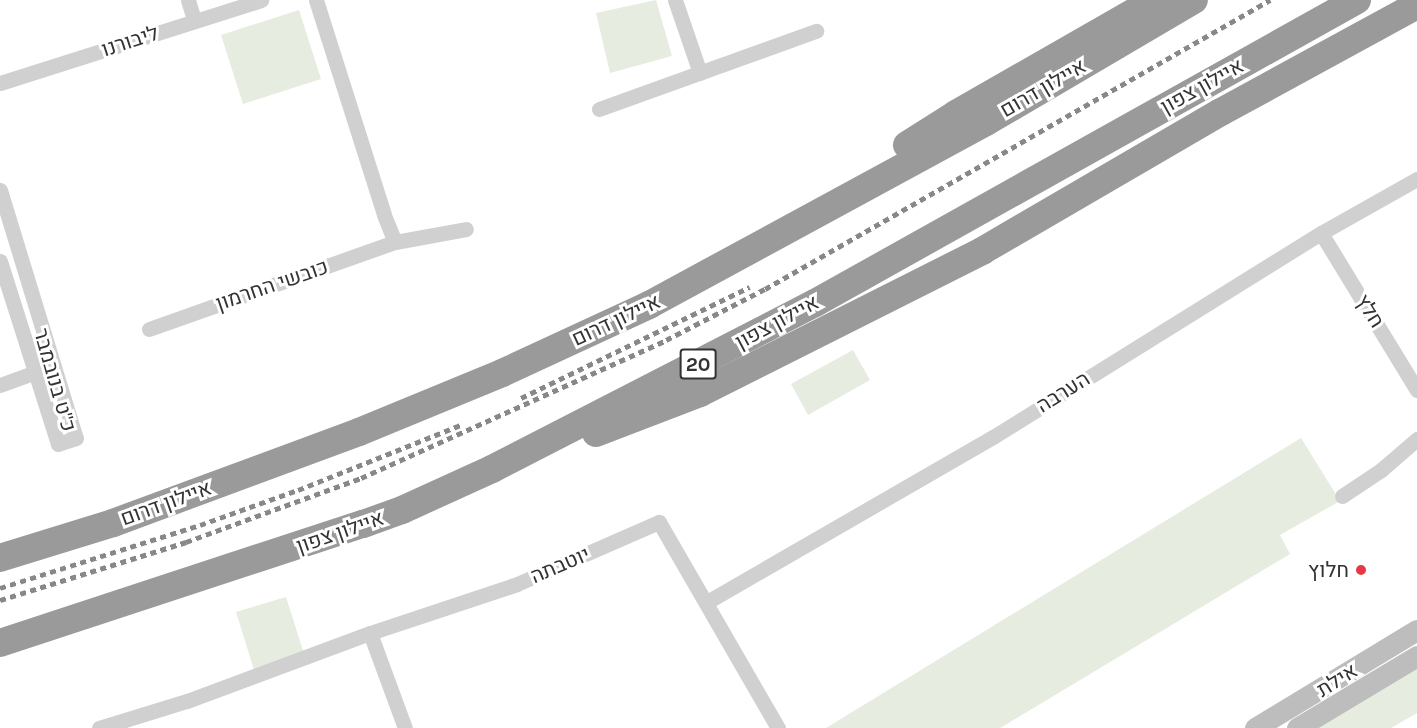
<!DOCTYPE html>
<html>
<head>
<meta charset="utf-8">
<style>
	body { margin:0 }
	#map { position:relative; width:1417px; height:728px; overflow:hidden; background:#fff; font-family:Karla,Heebo,sans-serif }
	div>[style] { position:absolute }
	.green>* { inset:0; background:#e6ecdf }
	.street>* { height:15px; margin:-7.5px; padding:0 7.5px; transform-origin:7.5px; border-radius:7.5px; background:#d0d0d0 }
	.secondary>* { height:21px; margin:-10.5px; padding:0 10.5px; transform-origin:10.5px; border-radius:10.5px; background:#bdbdbd }
	.highway>* { height:28px; margin:-14px; padding:0 14px; transform-origin:14px; border-radius:14px; background:#9a9a9a }
	.rail>* { height:4.5px; margin-top:-2.25px; transform-origin:0; background:repeating-linear-gradient(90deg,#888 0 6px,transparent 0 10.5px) }
	.dots>* { width:16px; height:16px; translate:-50% -50%; box-sizing:border-box; border:3px solid #fff; border-radius:50% }
	span { translate:-50% -50%; white-space:nowrap; text-align:center; line-height:1.15; -webkit-text-stroke:6px #fff; paint-order:stroke }
	.shield-label span { padding:2px 4px; background:#fff; border:2px solid; border-radius:4px; -webkit-text-stroke-width:0 }
	.shield-label { font-size:20px; color:#333; font-weight:700 }
	.street-label { font-size:21px; color:#333 }
	.poi-label { font-size:21px; color:#333 }
	.right { translate:-100% -50%; text-align:right }
</style>
</head>
<body>
<div id="map">
	<div class="green">
		<div style="clip-path:polygon(656px 0,672px 56px,610px 73px,596px 13px)"></div>
		<div style="clip-path:polygon(299px 10px,321px 79px,243px 104px,221px 35px)"></div>
		<div style="clip-path:polygon(853px 350px,870px 380px,808px 415px,791px 384px)"></div>
		<div style="clip-path:polygon(1301px 438px,1340px 501px,1280px 535px,1290px 554px,1000px 728px,826px 728px)"></div>
		<div style="clip-path:polygon(286px 597px,305px 657px,255px 673px,236px 612px)"></div>
		<div style="clip-path:polygon(1417px 662px,1417px 713px,1391px 728px,1300px 728px)"></div>
	</div>
	<div class="street">
		<div style="left:188px;top:0;width:21px;rotate:73deg"></div>
		<div style="left:316px;top:0;width:225px;rotate:72.4deg"></div>
		<div style="left:384px;top:215px;width:29px;rotate:68deg"></div>
		<div style="left:675px;top:0;width:77px;rotate:71.1deg"></div>
		<div style="left:0;top:83px;width:274px;rotate:-17.6deg"></div>
		<div style="left:599px;top:109px;width:231px;rotate:-19.8deg"></div>
		<div style="left:0;top:190px;width:259px;rotate:73deg"></div>
		<div style="left:76px;top:438px;width:19px;rotate:162deg"></div>
		<div style="left:58px;top:444px;width:192px;rotate:-107.6deg"></div>
		<div style="left:1321px;top:233px;width:184px;rotate:58.6deg"></div>
		<div style="left:149px;top:329px;width:261px;rotate:-19.5deg"></div>
		<div style="left:395px;top:242px;width:72px;rotate:-10.4deg"></div>
		<div style="left:0;top:385px;width:35px;rotate:-20deg"></div>
		<div style="left:1342px;top:496px;width:47px;rotate:-33.7deg"></div>
		<div style="left:1381px;top:470px;width:48px;rotate:-40.7deg"></div>
		<div style="left:707px;top:602px;width:330px;rotate:-30deg"></div>
		<div style="left:993px;top:437px;width:386px;rotate:-31.9deg"></div>
		<div style="left:1321px;top:233px;width:110px;rotate:-29.4deg"></div>
		<div style="left:370px;top:633px;width:101px;rotate:69.8deg"></div>
		<div style="left:99px;top:728px;width:92px;rotate:-17.1deg"></div>
		<div style="left:187px;top:701px;width:195px;rotate:-20.4deg"></div>
		<div style="left:370px;top:633px;width:155px;rotate:-18.4deg"></div>
		<div style="left:517px;top:584px;width:155px;rotate:-23.6deg"></div>
		<div style="left:659px;top:522px;width:238px;rotate:60deg"></div>
	</div>
	<div class="secondary">
		<div style="left:1255px;top:728px;width:189px;rotate:-31.2deg"></div>
		<div style="left:1297px;top:728px;width:140px;rotate:-31deg"></div>
	</div>
	<div class="highway">
		<div style="left:907px;top:145px;width:58px;rotate:-32.3deg"></div>
		<div style="left:956px;top:114px;width:229px;rotate:-29.8deg"></div>
		<div style="left:596px;top:433px;width:111px;rotate:-21deg"></div>
		<div style="left:700px;top:393px;width:316px;rotate:-26.7deg"></div>
		<div style="left:982px;top:251px;width:276px;rotate:-30.2deg"></div>
		<div style="left:1221px;top:112px;width:223px;rotate:-28.6deg"></div>
		<div style="left:0;top:558px;width:118px;rotate:-17.2deg"></div>
		<div style="left:113px;top:523px;width:262px;rotate:-20.3deg"></div>
		<div style="left:359px;top:432px;width:155px;rotate:-22.4deg"></div>
		<div style="left:502px;top:373px;width:162px;rotate:-24.8deg"></div>
		<div style="left:649px;top:305px;width:383px;rotate:-28.5deg"></div>
		<div style="left:986px;top:122px;width:241px;rotate:-30.4deg"></div>
		<div style="left:0;top:643px;width:382px;rotate:-18.2deg"></div>
		<div style="left:363px;top:524px;width:41px;rotate:-19.7deg"></div>
		<div style="left:402px;top:510px;width:99px;rotate:-24.5deg"></div>
		<div style="left:492px;top:469px;width:363px;rotate:-27.2deg"></div>
		<div style="left:815px;top:303px;width:621px;rotate:-29.21deg"></div>
	</div>
	<div class="rail">
		<div style="left:521px;top:398px;width:254px;rotate:-25.9deg"></div>
		<div style="left:0;top:588px;width:210px;rotate:-17.5deg"></div>
		<div style="left:200px;top:525px;width:104px;rotate:-19.7deg"></div>
		<div style="left:298px;top:490px;width:178px;rotate:-21.8deg"></div>
		<div style="left:0;top:600px;width:195px;rotate:-17.3deg"></div>
		<div style="left:186px;top:542px;width:186px;rotate:-20.1deg"></div>
		<div style="left:361px;top:478px;width:335px;rotate:-24.3deg"></div>
		<div style="left:666px;top:340px;width:111px;rotate:-27.3deg"></div>
		<div style="left:765px;top:289px;width:582px;rotate:-29.78deg"></div>
	</div>
	<div class="dots">
		<div style="left:1361px;top:570px;background:#e63946"></div>
	</div>
	<div class="shield-label">
		<span style="left:698px;top:364px">20</span>
	</div>
	<div class="street-label">
		<span style="left:130px;top:41px;rotate:-18deg">ליבורנו</span>
		<span style="left:1202px;top:86px;rotate:-29deg">איילון צפון</span>
		<span style="left:1043px;top:88px;rotate:-30deg">איילון דרום</span>
		<span style="left:272px;top:285px;rotate:-19deg">כובשי החרמון</span>
		<span style="left:1370px;top:311px;rotate:58deg">חלץ</span>
		<span style="left:616px;top:320px;rotate:-25deg">איילון דרום</span>
		<span style="left:777px;top:322px;rotate:-28deg">איילון צפון</span>
		<span style="left:55px;top:380px;rotate:74deg">כ"ט בנובמבר</span>
		<span style="left:1063px;top:392px;rotate:-32deg">הערבה</span>
		<span style="left:166px;top:503px;rotate:-20deg">איילון דרום</span>
		<span style="left:340px;top:532px;rotate:-19deg">איילון צפון</span>
		<span style="left:560px;top:565px;rotate:-23deg">יוטבתה</span>
		<span style="left:1337px;top:680px;rotate:-32deg">אילת</span>
	</div>
	<div class="poi-label">
		<span class="right" style="left:1349px;top:570px">חלוץ</span>
	</div>
</div>
</body>
</html>
